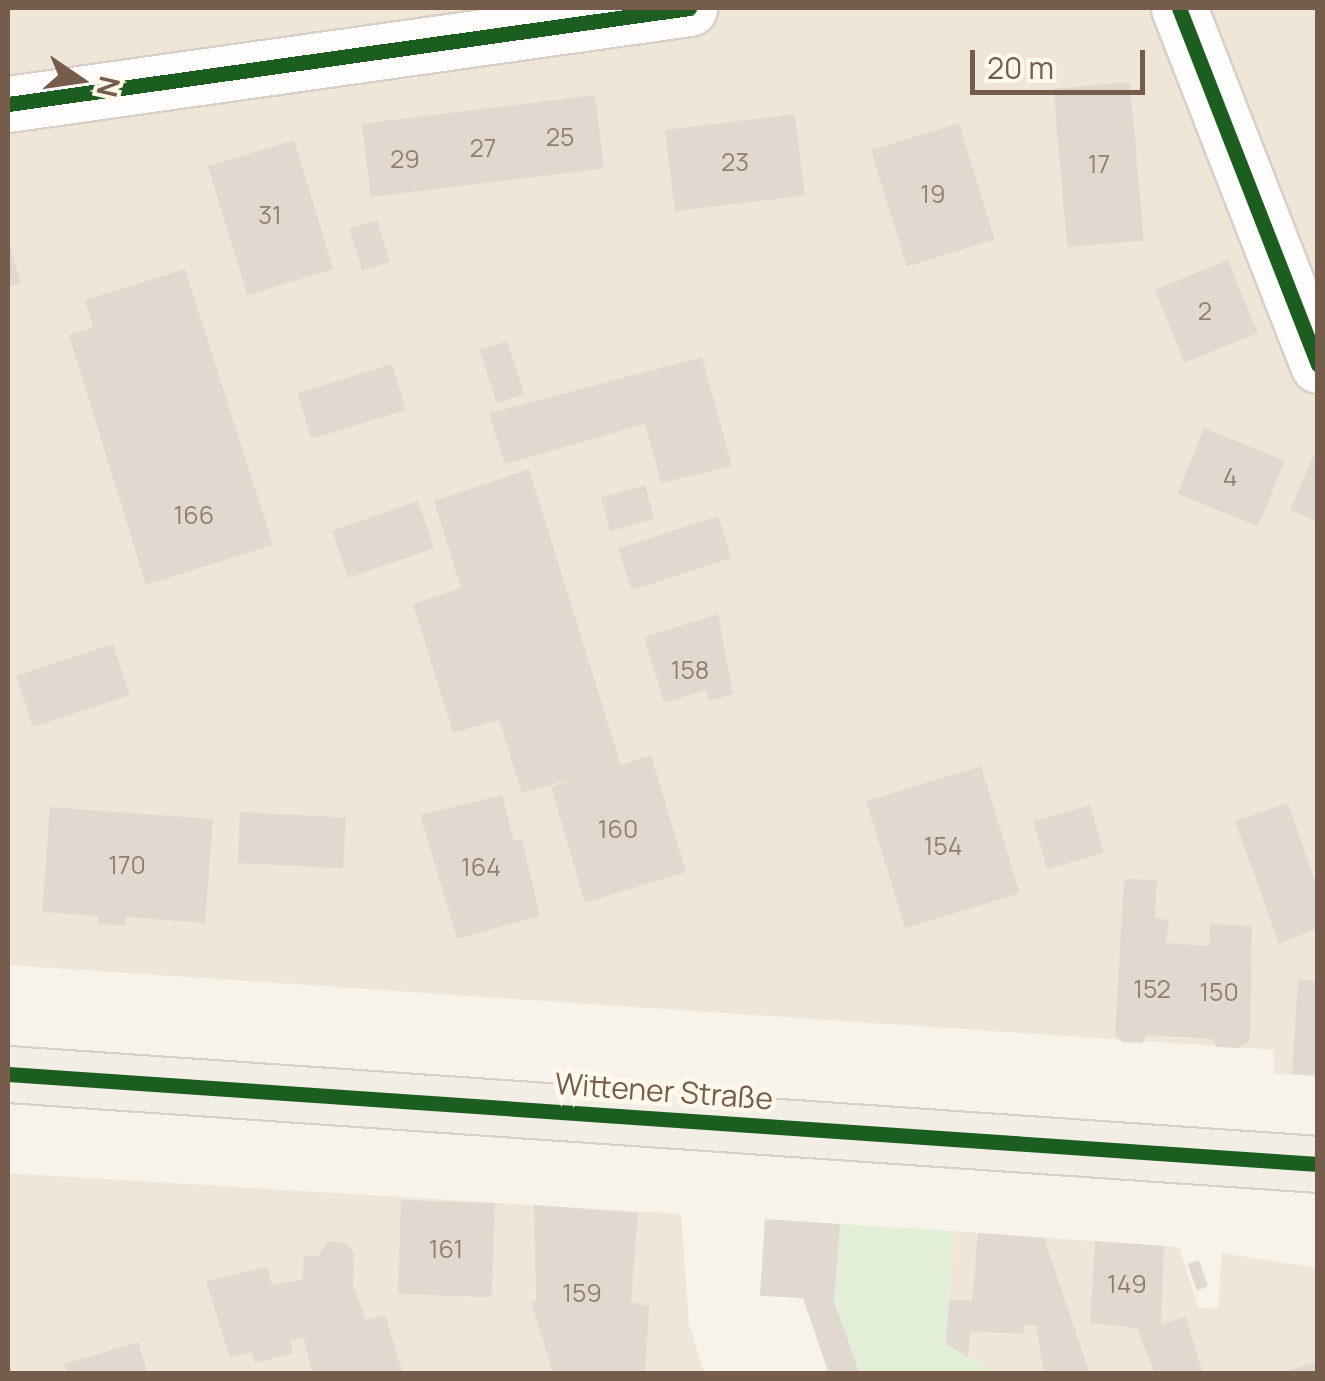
<!DOCTYPE html>
<meta charset="utf-8">
<style>
body{margin:0}
#map{position:relative;width:1325px;height:1381px;overflow:hidden;background:#f7f3eb;font-family:Manrope,sans-serif}
div>[style]{position:absolute}
.residential>*{inset:0;background:#f0e6d8}
.green>*{inset:0;background:#e2eed6}
.building>*{inset:0;background:#e1d9d0;transform-origin:0 0}
.roads{filter:drop-shadow(2px 0 #d6d0c9) drop-shadow(-2px 0 #d6d0c9) drop-shadow(0 2px #d6d0c9) drop-shadow(0 -2px #d6d0c9)}
.minor>*{height:55px;margin:-27.5px;padding:0 27.5px;transform-origin:27.5px;border-radius:27.5px;background:#fefdfc}
.primary>*{height:55px;margin:-27.5px;padding:0 27.5px;transform-origin:27.5px;border-radius:27.5px;background:#f2eee6}
.cycleway>*{height:15px;margin:-7.5px;padding:0 7.5px;transform-origin:7.5px;border-radius:7.5px;background:#1b5e20}
span{translate:-50% -50%;white-space:nowrap;text-align:center;line-height:1.15;-webkit-text-stroke:9px #fff9ec;paint-order:stroke}
.number-label{font-size:25px;color:#927e6f}
.number-label span{-webkit-text-stroke-width:0}
.street-label{font-size:30px;color:#755c4b}
.frame{position:absolute;inset:0;border:10px solid #755c4b;pointer-events:none}
.north{position:absolute;left:30px;top:30px;width:100px;height:100px;-webkit-text-stroke:8px #fff9ec;paint-order:stroke;rotate:103deg;font-size:28px;font-weight:700;line-height:40px;text-align:center;color:#755c4b}
.north::after{content:'';display:block;margin:auto;width:35px;height:45px;background:#755c4b;clip-path:polygon(50% 0,100% 100%,50% 72%,0 100%)}
.scale{position:absolute;left:970px;top:50px;width:175px;height:45px;box-sizing:border-box;border:5px solid #755c4b;border-top:0;padding-left:12px;font-size:30px;line-height:35px;white-space:nowrap;color:#755c4b;-webkit-text-stroke:8px #fff9ec;paint-order:stroke}
</style>
<div id="map">
<div class="residential">
<i style="clip-path:polygon(8px 8px,1317px 8px,1317px 1076px,1274px 1074px,1274px 1050px,8px 965px)"></i>
<i style="clip-path:polygon(8px 1173px,681px 1214px,689px 1324px,704px 1373px,8px 1373px)"></i>
<i style="clip-path:polygon(954px 1231px,1179px 1247px,1199px 1308px,1218px 1309px,1222px 1253px,1317px 1268px,1317px 1373px,984px 1373px,983px 1365px,946px 1344px)"></i>
</div>
<div class="green">
<i style="clip-path:polygon(840px 1224px,954px 1231px,946px 1344px,983px 1365px,984px 1373px,860px 1373px,834px 1301px)"></i>
</div>
<div class="building">
<i style="left:1130px;top:82px;width:159px;height:77px;rotate:85deg"></i>
<i style="left:595px;top:95px;width:74px;height:235px;rotate:83deg"></i>
<i style="left:795px;top:114px;width:82px;height:131px;rotate:83deg"></i>
<i style="left:959px;top:123px;width:122px;height:92px;rotate:73deg"></i>
<i style="left:294px;top:140px;width:135px;height:90px;rotate:73deg"></i>
<i style="left:377px;top:220px;width:44px;height:29px;rotate:73deg"></i>
<i style="clip-path:polygon(8px 240px,21px 283px,8px 287px)"></i>
<i style="left:1228px;top:260px;width:79px;height:79px;rotate:68deg"></i>
<i style="clip-path:polygon(185px 269px,273px 545px,146px 585px,69px 335px,93px 327px,85px 300px)"></i>
<i style="left:507px;top:341px;width:56px;height:29px;rotate:72deg"></i>
<i style="clip-path:polygon(702px 357px,732px 466px,661px 483px,645px 424px,505px 464px,489px 413px)"></i>
<i style="left:392px;top:364px;width:48px;height:99px;rotate:73deg"></i>
<i style="left:1204px;top:428px;width:87px;height:71px;rotate:22deg"></i>
<i style="clip-path:polygon(1313px 456px,1318px 459px,1318px 522px,1290px 510px)"></i>
<i style="clip-path:polygon(529px 469px,621px 765px,651px 755px,686px 872px,585px 903px,551px 787px,582px 776px,522px 793px,499px 720px,453px 733px,413px 604px,461px 588px,434px 501px)"></i>
<i style="left:645px;top:485px;width:35px;height:46px;rotate:74deg"></i>
<i style="left:418px;top:501px;width:50px;height:91px;rotate:71deg"></i>
<i style="left:718px;top:516px;width:44px;height:105px;rotate:72deg"></i>
<i style="clip-path:polygon(718px 614px,733px 694px,709px 701px,706px 690px,664px 703px,644px 637px)"></i>
<i style="left:113px;top:644px;width:54px;height:102px;rotate:72deg"></i>
<i style="left:981px;top:766px;width:133px;height:120px;rotate:73deg"></i>
<i style="clip-path:polygon(502px 795px,514px 841px,522px 840px,540px 916px,457px 939px,420px 815px)"></i>
<i style="clip-path:polygon(1288px 803px,1318px 890px,1318px 928px,1279px 944px,1235px 821px)"></i>
<i style="left:1090px;top:805px;width:50px;height:59px;rotate:74deg"></i>
<i style="clip-path:polygon(50px 807px,213px 819px,205px 923px,126px 917px,125px 926px,98px 924px,99px 916px,42px 912px)"></i>
<i style="left:240px;top:812px;width:106px;height:51px;rotate:3deg"></i>
<i style="clip-path:polygon(1124px 879px,1157px 880px,1155px 918px,1169px 920px,1166px 943px,1209px 946px,1210px 924px,1252px 926px,1250px 1041px,1239px 1048px,1217px 1047px,1212px 1039px,1147px 1035px,1142px 1043px,1122px 1042px,1115px 1034px)"></i>
<i style="clip-path:polygon(1298px 979px,1318px 981px,1318px 1076px,1292px 1074px)"></i>
<i style="left:401px;top:1200px;width:94px;height:94px;rotate:2deg"></i>
<i style="clip-path:polygon(534px 1205px,638px 1213px,631px 1302px,649px 1306px,645px 1374px,553px 1374px,531px 1301px,536px 1301px)"></i>
<i style="clip-path:polygon(765px 1219px,840px 1224px,834px 1301px,860px 1374px,829px 1374px,803px 1298px,760px 1296px)"></i>
<i style="clip-path:polygon(978px 1233px,1044px 1238px,1090px 1374px,1044px 1374px,1036px 1325px,1025px 1325px,1024px 1334px,970px 1331px,968px 1357px,946px 1344px,949px 1299px,972px 1301px)"></i>
<i style="clip-path:polygon(327px 1241px,346px 1243px,354px 1253px,353px 1285px,366px 1320px,385px 1315px,403px 1374px,313px 1374px,303px 1337px,290px 1341px,293px 1353px,255px 1363px,252px 1352px,230px 1358px,206px 1281px,267px 1267px,272px 1284px,302px 1280px,304px 1255px,318px 1257px)"></i>
<i style="clip-path:polygon(1095px 1241px,1164px 1246px,1161px 1324px,1186px 1317px,1203px 1374px,1155px 1374px,1137px 1328px,1090px 1323px)"></i>
<i style="left:1199px;top:1260px;width:28px;height:12px;rotate:71deg"></i>
<i style="clip-path:polygon(138px 1342px,148px 1374px,67px 1374px,64px 1364px)"></i>
<i style="clip-path:polygon(1318px 1361px,1318px 1374px,1282px 1374px,1282px 1373px)"></i>
</div>
<div class="roads">
<div class="minor">
<i style="left:1179px;top:8px;width:383px;rotate:68.7deg"></i>
<i style="left:8px;top:104px;width:688px;rotate:-8.02deg"></i>
</div>
<div class="primary">
<i style="left:8px;top:1074px;width:1313px;rotate:3.93deg"></i>
</div>
</div>
<div class="cycleway">
<i style="left:1179px;top:8px;width:383px;rotate:68.7deg"></i>
<i style="left:8px;top:104px;width:688px;rotate:-8.02deg"></i>
<i style="left:8px;top:1074px;width:1313px;rotate:3.93deg"></i>
</div>
<div class="number-label">
<span style="left:560px;top:137px">25</span>
<span style="left:483px;top:148px">27</span>
<span style="left:405px;top:159px">29</span>
<span style="left:735px;top:162px">23</span>
<span style="left:1099px;top:164px">17</span>
<span style="left:933px;top:194px">19</span>
<span style="left:270px;top:215px">31</span>
<span style="left:1205px;top:311px">2</span>
<span style="left:1230px;top:477px">4</span>
<span style="left:194px;top:515px">166</span>
<span style="left:690px;top:670px">158</span>
<span style="left:618px;top:829px">160</span>
<span style="left:943px;top:846px">154</span>
<span style="left:127px;top:865px">170</span>
<span style="left:481px;top:867px">164</span>
<span style="left:1152px;top:989px">152</span>
<span style="left:1219px;top:992px">150</span>
<span style="left:446px;top:1249px">161</span>
<span style="left:1127px;top:1284px">149</span>
<span style="left:582px;top:1293px">159</span>
</div>
<div class="street-label">
<span style="left:664px;top:1091px;rotate:4deg">Wittener Straße</span>
</div>
<div class="frame"></div>
<div class="north">N</div>
<div class="scale">20 m</div>
</div>
